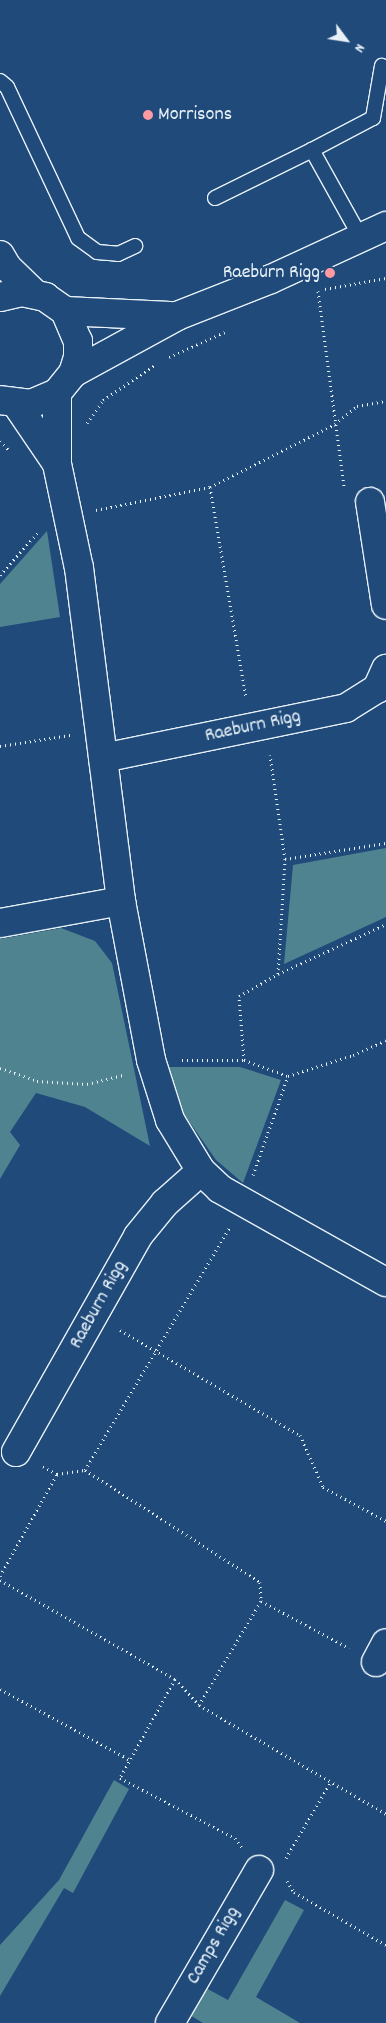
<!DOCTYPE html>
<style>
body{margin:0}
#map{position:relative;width:386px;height:2023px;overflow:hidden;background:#1f4a7a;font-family:Dekko,sans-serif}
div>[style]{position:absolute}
.green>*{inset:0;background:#4f8390}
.path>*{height:3px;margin-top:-1.5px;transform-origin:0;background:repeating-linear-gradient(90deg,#e8f1f8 0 1px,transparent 0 5px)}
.roads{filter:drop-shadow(1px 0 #e8f1f8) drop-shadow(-1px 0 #e8f1f8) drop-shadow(0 1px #e8f1f8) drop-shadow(0 -1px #e8f1f8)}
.service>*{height:14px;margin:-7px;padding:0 7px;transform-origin:7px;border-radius:7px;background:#1f4a7a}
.minor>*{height:28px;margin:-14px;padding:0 14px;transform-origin:14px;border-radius:14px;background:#1f4a7a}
.tertiary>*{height:28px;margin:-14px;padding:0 14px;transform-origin:14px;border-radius:14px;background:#1f4a7a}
.dots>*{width:14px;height:14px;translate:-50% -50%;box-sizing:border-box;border:2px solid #1f4a7a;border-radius:50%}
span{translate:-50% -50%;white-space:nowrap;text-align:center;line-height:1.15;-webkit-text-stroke:4.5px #1f4a7a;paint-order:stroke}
.poi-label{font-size:20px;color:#e8f1f8}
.left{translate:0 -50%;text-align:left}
.right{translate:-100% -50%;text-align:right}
.street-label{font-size:20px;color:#e8f1f8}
.north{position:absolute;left:321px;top:15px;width:50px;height:50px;-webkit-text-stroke:4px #1f4a7a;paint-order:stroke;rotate:121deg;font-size:14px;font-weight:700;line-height:20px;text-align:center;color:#e8f1f8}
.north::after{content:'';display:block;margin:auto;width:18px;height:22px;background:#e8f1f8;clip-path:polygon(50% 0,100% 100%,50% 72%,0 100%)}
</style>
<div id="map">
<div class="green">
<i style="clip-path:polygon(47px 531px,60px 617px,0 627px,0 584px)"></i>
<i style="clip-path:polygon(386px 848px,386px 917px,284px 964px,293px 865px)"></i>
<i style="clip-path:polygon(61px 928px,95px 941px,112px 963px,150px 1146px,85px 1107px,36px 1093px,10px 1132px,20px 1145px,0 1179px,0 939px)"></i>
<i style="clip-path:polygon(167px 1067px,240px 1067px,281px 1080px,243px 1183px,216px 1160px,184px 1114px)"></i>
<i style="clip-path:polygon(114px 1780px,129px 1789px,73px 1893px,64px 1888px,0 1996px,0 1945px,59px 1880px)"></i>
<i style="clip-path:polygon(285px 1900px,304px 1910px,256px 1997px,300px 2023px,203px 2023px,188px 2014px,204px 1987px,228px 2000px)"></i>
</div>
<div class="path">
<i style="left:325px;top:289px;width:62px;rotate:-10.2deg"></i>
<i style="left:318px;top:291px;width:197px;rotate:82.4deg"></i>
<i style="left:169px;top:357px;width:61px;rotate:-24.1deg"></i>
<i style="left:87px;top:423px;width:28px;rotate:-55deg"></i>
<i style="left:103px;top:400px;width:63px;rotate:-33.9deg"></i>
<i style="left:0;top:441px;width:13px;rotate:45deg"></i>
<i style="left:210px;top:487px;width:214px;rotate:80.3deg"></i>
<i style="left:96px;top:510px;width:116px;rotate:-11.4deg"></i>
<i style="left:210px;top:487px;width:140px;rotate:-26.7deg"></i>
<i style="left:335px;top:424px;width:28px;rotate:-39deg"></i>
<i style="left:357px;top:406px;width:29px;rotate:-10deg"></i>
<i style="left:0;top:575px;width:59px;rotate:-48.4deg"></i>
<i style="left:0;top:746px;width:71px;rotate:-8.9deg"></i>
<i style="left:285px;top:859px;width:102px;rotate:-9deg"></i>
<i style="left:278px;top:974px;width:119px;rotate:-24.8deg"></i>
<i style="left:182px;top:1060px;width:62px"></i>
<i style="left:244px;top:1060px;width:47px;rotate:20deg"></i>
<i style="left:244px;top:1060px;width:64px;rotate:-94.5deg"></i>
<i style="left:239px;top:996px;width:45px;rotate:-29.4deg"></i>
<i style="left:278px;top:974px;width:115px;rotate:-86.5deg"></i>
<i style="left:285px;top:859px;width:105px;rotate:-98.2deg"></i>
<i style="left:0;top:1068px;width:39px;rotate:19deg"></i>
<i style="left:37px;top:1081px;width:50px;rotate:3.4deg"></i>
<i style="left:87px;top:1084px;width:38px;rotate:-14deg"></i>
<i style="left:253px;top:1175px;width:105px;rotate:-70.5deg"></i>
<i style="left:288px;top:1076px;width:68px;rotate:-17.9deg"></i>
<i style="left:353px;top:1055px;width:36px;rotate:-24deg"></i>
<i style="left:120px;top:1330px;width:208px;rotate:30.3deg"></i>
<i style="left:300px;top:1435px;width:57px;rotate:66.1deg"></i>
<i style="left:323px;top:1487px;width:72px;rotate:28.4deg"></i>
<i style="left:85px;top:1470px;width:282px;rotate:-59.2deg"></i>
<i style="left:57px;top:1474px;width:28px;rotate:-8deg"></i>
<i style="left:85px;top:1470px;width:208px;rotate:32.6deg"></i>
<i style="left:260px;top:1582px;width:19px;rotate:87deg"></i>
<i style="left:261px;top:1601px;width:100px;rotate:28.1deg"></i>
<i style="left:0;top:1576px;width:117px;rotate:-60.8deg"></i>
<i style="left:57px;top:1474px;width:17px;rotate:-152deg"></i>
<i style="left:0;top:1580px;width:201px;rotate:29.5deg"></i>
<i style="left:175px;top:1679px;width:35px;rotate:47deg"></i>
<i style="left:199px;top:1705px;width:216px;rotate:30.2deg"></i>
<i style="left:175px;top:1679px;width:113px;rotate:119.1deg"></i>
<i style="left:120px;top:1778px;width:130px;rotate:27.6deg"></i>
<i style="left:235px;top:1838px;width:12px;rotate:55deg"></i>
<i style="left:0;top:1689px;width:148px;rotate:28.6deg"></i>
<i style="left:199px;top:1705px;width:121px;rotate:-59.2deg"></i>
<i style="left:286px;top:1858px;width:87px;rotate:-59.6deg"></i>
<i style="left:287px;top:1881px;width:13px;rotate:58deg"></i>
<i style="left:294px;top:1892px;width:106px;rotate:29.9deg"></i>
</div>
<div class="roads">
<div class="service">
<i style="left:0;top:81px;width:9px;rotate:41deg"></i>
<i style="left:7px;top:87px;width:167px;rotate:64.8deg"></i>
<i style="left:78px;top:238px;width:24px;rotate:36deg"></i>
<i style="left:97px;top:252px;width:21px;rotate:5deg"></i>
<i style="left:118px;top:254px;width:19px;rotate:-25deg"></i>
<i style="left:215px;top:198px;width:108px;rotate:-26.3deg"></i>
<i style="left:361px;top:238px;width:101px;rotate:-119.1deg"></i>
<i style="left:312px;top:150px;width:69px;rotate:-27.7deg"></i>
<i style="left:373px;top:118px;width:53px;rotate:-80.2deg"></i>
</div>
<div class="minor">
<i style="left:57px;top:393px;width:71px;rotate:90deg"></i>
<i style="left:57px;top:464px;width:106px;rotate:78.1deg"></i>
<i style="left:79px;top:568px;width:336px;rotate:82.8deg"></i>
<i style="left:121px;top:901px;width:162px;rotate:79.3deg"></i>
<i style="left:151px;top:1060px;width:63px;rotate:72.4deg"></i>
<i style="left:170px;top:1120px;width:60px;rotate:58.7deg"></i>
<i style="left:201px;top:1171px;width:26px;rotate:43deg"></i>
<i style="left:220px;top:1189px;width:190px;rotate:29.3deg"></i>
<i style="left:17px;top:405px;width:68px;rotate:55.8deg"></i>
<i style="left:370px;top:502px;width:104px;rotate:81.2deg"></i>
<i style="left:103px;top:758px;width:248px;rotate:-11.6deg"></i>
<i style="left:346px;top:708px;width:36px;rotate:-32deg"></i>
<i style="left:377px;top:689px;width:22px;rotate:-66deg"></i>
<i style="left:0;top:923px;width:123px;rotate:-10.3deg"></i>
<i style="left:16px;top:1452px;width:248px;rotate:-60.5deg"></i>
<i style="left:138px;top:1236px;width:43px;rotate:-50.7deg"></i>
<i style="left:165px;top:1203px;width:48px;rotate:-41.6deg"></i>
<i style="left:376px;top:1662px;width:21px;rotate:-62deg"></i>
<i style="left:170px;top:2023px;width:177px;rotate:-59.8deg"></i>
</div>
<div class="tertiary">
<i style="left:0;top:255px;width:14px;rotate:60deg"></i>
<i style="left:7px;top:267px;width:37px;rotate:44deg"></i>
<i style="left:0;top:297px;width:23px;rotate:-13deg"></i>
<i style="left:22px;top:292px;width:24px;rotate:12deg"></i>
<i style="left:45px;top:297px;width:24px;rotate:35deg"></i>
<i style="left:65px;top:311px;width:33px;rotate:67deg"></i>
<i style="left:78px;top:341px;width:16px;rotate:90deg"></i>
<i style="left:78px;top:357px;width:17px;rotate:107deg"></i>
<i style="left:73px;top:373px;width:26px;rotate:129deg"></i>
<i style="left:57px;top:393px;width:28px;rotate:157deg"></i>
<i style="left:31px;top:404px;width:31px;rotate:-173deg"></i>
<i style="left:65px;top:311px;width:105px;rotate:2.7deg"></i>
<i style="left:73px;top:373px;width:119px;rotate:-28.7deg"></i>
<i style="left:177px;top:316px;width:101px;rotate:-21.5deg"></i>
<i style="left:271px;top:279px;width:127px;rotate:-24.7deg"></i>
</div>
</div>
<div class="dots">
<i style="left:148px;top:115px;background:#ff9aa2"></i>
<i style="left:330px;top:273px;background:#ff9aa2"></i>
</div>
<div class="poi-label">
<span class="left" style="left:158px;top:115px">Morrisons</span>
<span class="right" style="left:320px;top:273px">Raeburn Rigg</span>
</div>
<div class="street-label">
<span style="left:253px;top:727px;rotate:-12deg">Raeburn Rigg</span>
<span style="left:99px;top:1305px;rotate:-61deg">Raeburn Rigg</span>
<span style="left:214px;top:1946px;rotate:-60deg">Camps Rigg</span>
</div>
<div class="north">N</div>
</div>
